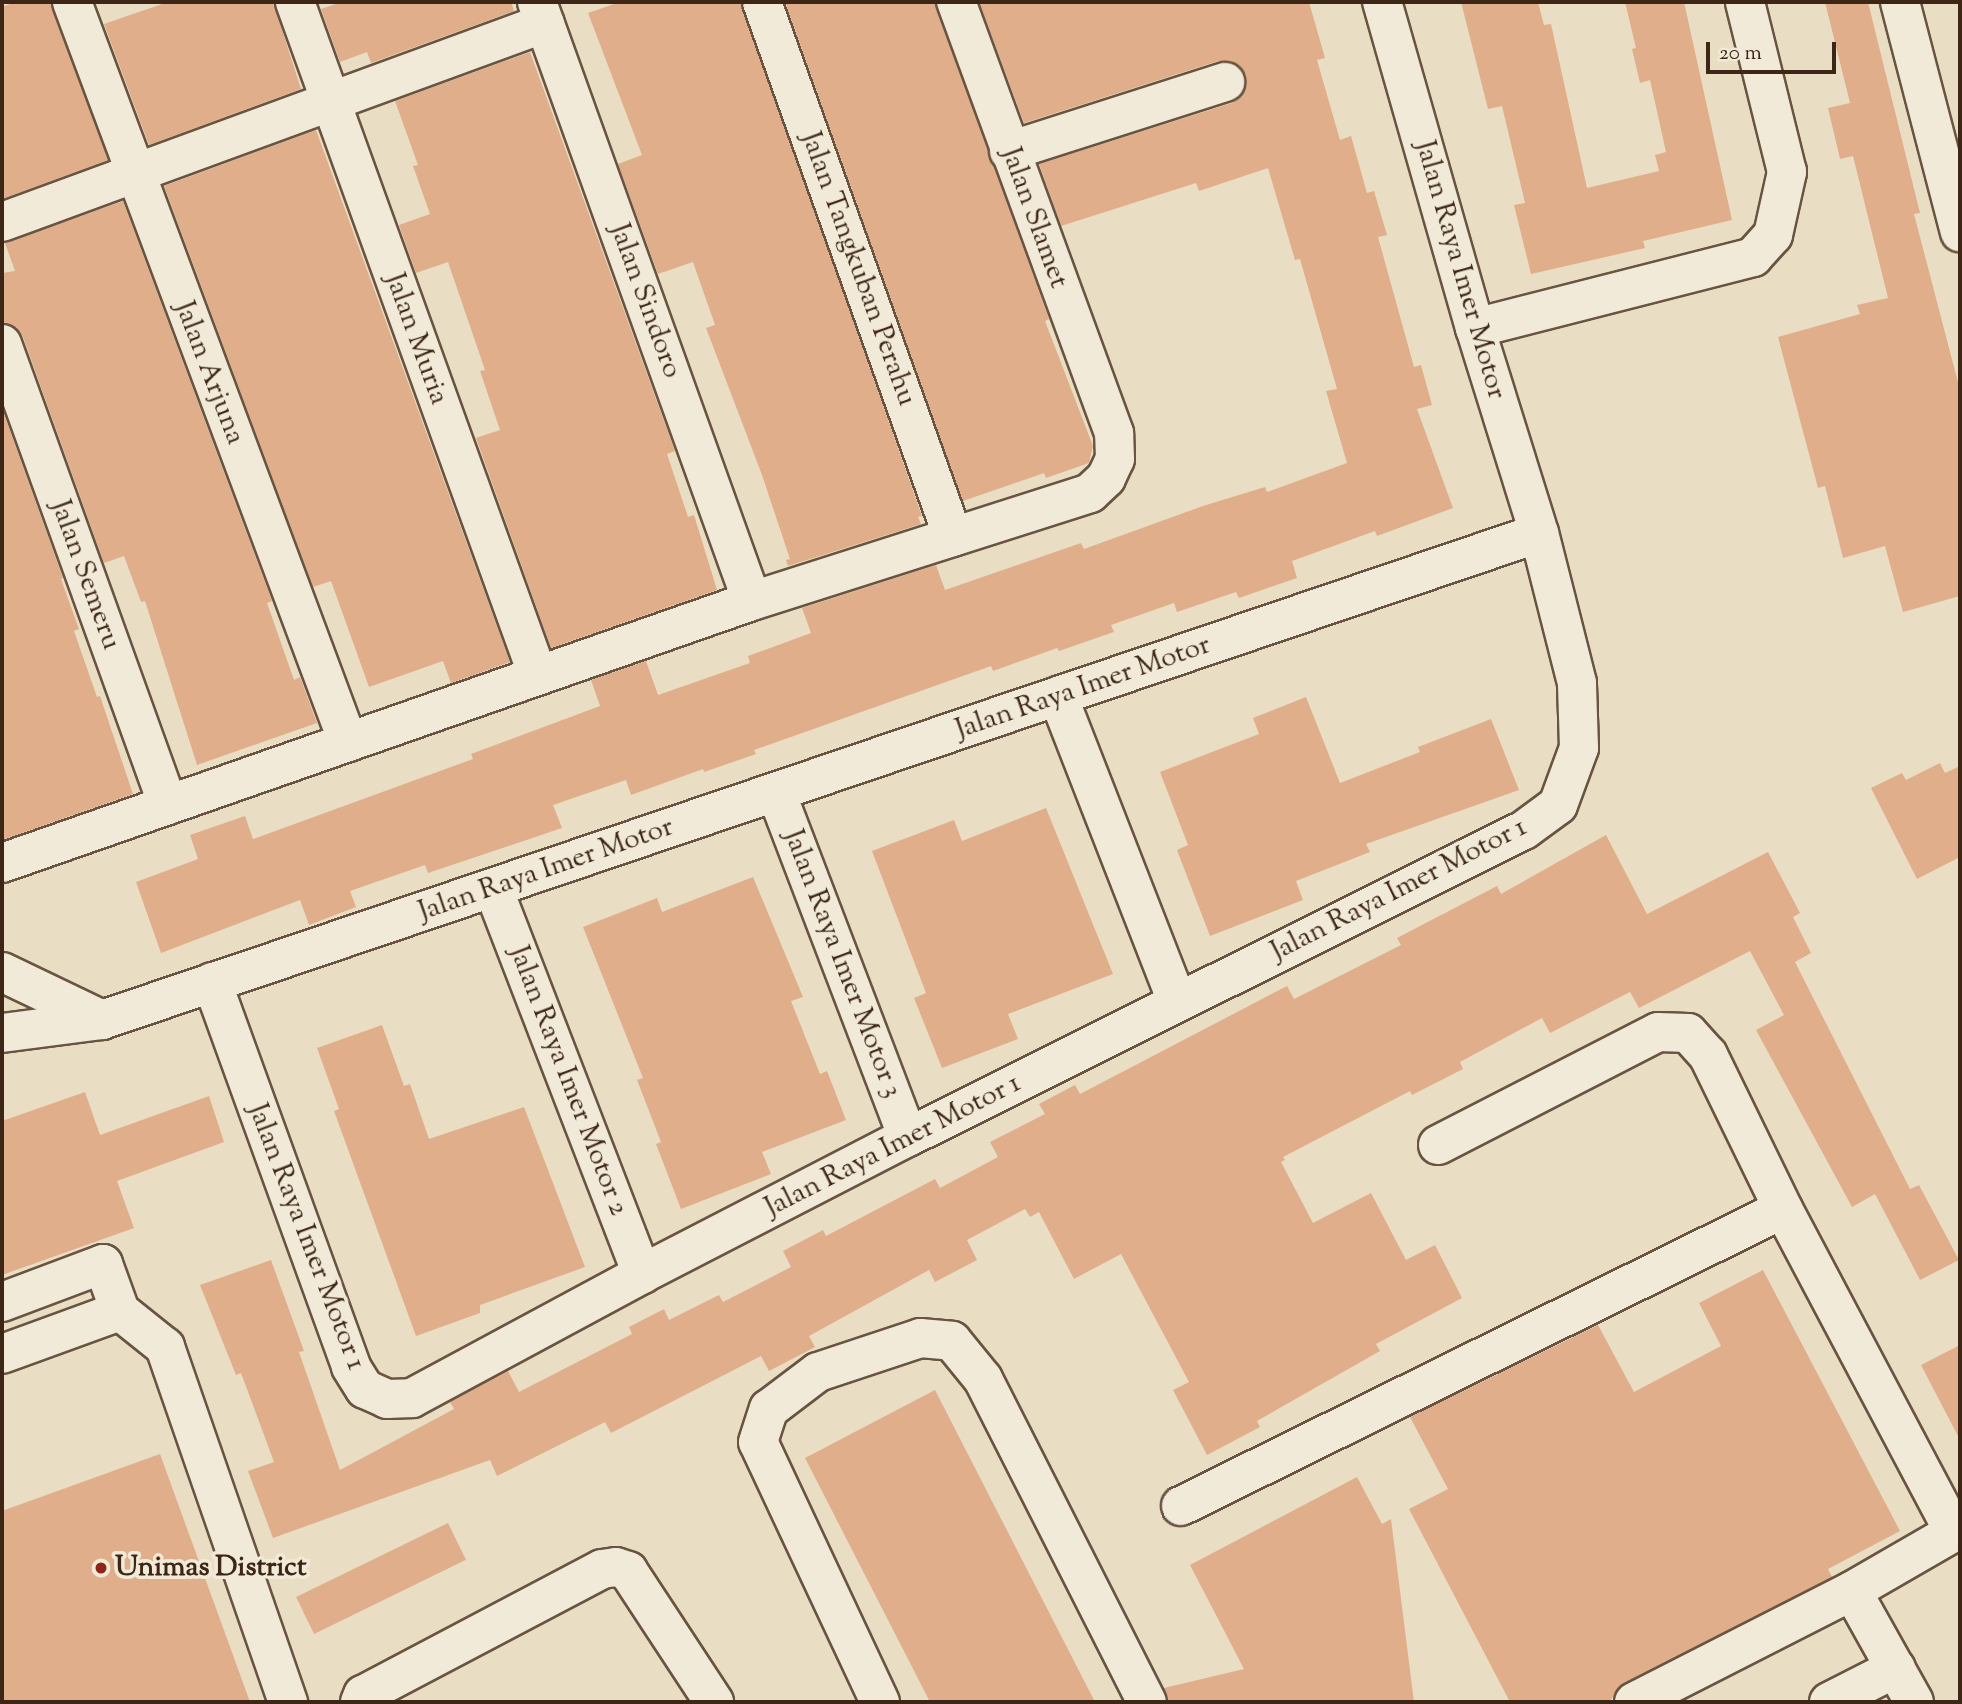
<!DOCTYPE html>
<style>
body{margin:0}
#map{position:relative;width:1962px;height:1704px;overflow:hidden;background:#e9dec3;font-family:"Sorts Mill Goudy",serif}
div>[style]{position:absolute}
.building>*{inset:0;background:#e0ae8b;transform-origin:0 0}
.roads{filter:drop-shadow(2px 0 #685441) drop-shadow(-2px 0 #685441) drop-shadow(0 2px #685441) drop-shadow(0 -2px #685441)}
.minor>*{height:38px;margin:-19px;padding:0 19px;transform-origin:19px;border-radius:19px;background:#f1ead8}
.dots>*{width:19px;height:19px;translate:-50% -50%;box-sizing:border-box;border:4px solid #f1ead8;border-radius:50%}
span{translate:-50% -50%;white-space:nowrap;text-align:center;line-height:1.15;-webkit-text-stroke:7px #f1ead8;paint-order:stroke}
.street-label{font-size:28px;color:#3d2616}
.poi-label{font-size:28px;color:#3d2616;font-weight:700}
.left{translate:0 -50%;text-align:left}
.frame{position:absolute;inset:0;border:4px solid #3d2616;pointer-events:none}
.scale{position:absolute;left:1706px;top:42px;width:130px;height:32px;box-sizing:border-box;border:4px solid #3d2616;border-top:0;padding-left:9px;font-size:21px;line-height:24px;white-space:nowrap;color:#3d2616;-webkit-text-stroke:5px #f1ead8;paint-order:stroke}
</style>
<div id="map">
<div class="building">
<i style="clip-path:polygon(15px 2px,51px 2px,108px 160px,2px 199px,2px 7px)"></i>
<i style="clip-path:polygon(168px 2px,273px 2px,301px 89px,149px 145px,104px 24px)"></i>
<i style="clip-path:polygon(342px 2px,511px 2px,514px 11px,371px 63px,367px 52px,340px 62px,321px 9px)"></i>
<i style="clip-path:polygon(620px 2px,741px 2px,922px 516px,918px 517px,921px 524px,788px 566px,786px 560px,790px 559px,762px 475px,706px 328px,715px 325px,693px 262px,658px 274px,618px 164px,642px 155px,588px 13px)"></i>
<i style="clip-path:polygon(785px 2px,935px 2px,1049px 319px,1045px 321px,1093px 446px,1089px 463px,1046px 478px,1044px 473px,963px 501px)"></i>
<i style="clip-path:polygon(979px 2px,1309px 2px,1325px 58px,1317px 60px,1340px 140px,1351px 136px,1367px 193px,1374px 191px,1387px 235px,1378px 237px,1414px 367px,1421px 365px,1432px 405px,1417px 409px,1453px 508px,1377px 536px,1375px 531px,1292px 561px,1297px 578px,1239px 598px,1236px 592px,1177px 612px,1174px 603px,1111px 625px,1114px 632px,1059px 651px,1057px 648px,993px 671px,991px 666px,754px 750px,756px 754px,704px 772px,703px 769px,631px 795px,626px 780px,553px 805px,562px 828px,428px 873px,425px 865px,350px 891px,356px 907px,309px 925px,300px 900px,161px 953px,136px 882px,198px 859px,190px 835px,245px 816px,253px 839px,473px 759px,471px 754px,600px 706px,591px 680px,646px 661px,658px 695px,750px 663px,748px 656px,811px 633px,802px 608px,936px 565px,945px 590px,1081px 543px,1084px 549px,1203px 506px,1265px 487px,1267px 492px,1347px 463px,1326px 391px,1337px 389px,1300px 259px,1295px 260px,1268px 168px,1199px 191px,1196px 183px,1061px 226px,1039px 164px,1232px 103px,1242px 96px,1246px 86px,1246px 76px,1240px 66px,1230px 61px,1218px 61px,1024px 123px)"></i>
<i style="clip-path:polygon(1461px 2px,1538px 2px,1544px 25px,1551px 24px,1587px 188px,1659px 171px,1655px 155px,1666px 152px,1650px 80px,1640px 83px,1632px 49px,1636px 48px,1625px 2px,1684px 2px,1732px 220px,1643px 241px,1645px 248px,1531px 274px,1514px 205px,1525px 203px,1502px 106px,1488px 109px)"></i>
<i style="clip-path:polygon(1825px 2px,1868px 2px,1920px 213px,1914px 214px,1960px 390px,1960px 596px,1903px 612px,1885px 546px,1843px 558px,1825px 486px,1818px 488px,1778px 337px,1860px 314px,1857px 305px,1888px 298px,1853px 156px,1840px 159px,1828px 108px,1850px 103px)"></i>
<i style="clip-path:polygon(530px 52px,675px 451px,667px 454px,688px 517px,694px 515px,717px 590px,551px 648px,476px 438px,500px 430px,480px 371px,485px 370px,448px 262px,416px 273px,399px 225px,430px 214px,413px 166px,418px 165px,395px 101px)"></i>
<i style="clip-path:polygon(316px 130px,510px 662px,451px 683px,443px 661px,369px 687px,331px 581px,313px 587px,164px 186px)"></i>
<i style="clip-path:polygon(123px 201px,272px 601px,267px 603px,294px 680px,300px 677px,317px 723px,197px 765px,145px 601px,141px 602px,124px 556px,104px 563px,23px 337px,16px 327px,2px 323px,2px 273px,15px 271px,5px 243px)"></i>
<i style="clip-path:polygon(2px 408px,63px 578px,61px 579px,79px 629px,74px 631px,97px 697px,100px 696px,133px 794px,2px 840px)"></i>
<i style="clip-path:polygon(1306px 697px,1340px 783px,1420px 752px,1418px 747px,1491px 719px,1519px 790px,1366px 844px,1370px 852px,1296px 881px,1303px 900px,1210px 936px,1177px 850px,1188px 845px,1160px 772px,1259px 734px,1253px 718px)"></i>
<i style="clip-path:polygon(1940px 763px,1945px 773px,1960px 766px,1960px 857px,1917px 879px,1871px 788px,1902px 773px,1906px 780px)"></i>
<i style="clip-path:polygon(1046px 808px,1113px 974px,1008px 1014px,1018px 1039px,942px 1068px,914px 998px,926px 993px,872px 851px,954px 820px,962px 841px)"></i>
<i style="clip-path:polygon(1606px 835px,1647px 914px,1768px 852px,1800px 913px,1793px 917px,1811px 953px,1795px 962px,1910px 1189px,1919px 1185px,1959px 1260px,1920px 1280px,1875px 1194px,1852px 1207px,1756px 1030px,1784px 1015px,1750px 951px,1639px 1008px,1630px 992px,1550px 1033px,1542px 1018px,1460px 1062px,1463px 1069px,1412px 1095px,1410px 1091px,1283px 1157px,1285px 1160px,1281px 1162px,1313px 1223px,1371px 1193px,1406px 1260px,1435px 1245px,1462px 1298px,1376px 1344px,1380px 1351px,1257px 1421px,1260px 1427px,1207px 1455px,1173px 1390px,1189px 1382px,1121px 1254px,1074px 1279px,1039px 1212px,1030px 1217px,1025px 1209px,967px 1240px,977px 1260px,935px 1282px,929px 1270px,809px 1336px,815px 1347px,769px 1371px,761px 1356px,611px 1433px,605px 1422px,497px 1476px,490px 1460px,273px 1538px,248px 1471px,274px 1462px,241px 1373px,236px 1375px,200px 1285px,271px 1260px,304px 1351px,299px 1352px,340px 1470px,454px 1409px,450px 1402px,508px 1371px,519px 1392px,632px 1334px,629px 1327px,664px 1309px,669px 1320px,719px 1295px,723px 1302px,791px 1267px,783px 1251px,823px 1230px,826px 1236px,935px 1179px,940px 1188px,998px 1157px,990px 1142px,1045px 1114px,1039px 1104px,1075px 1085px,1080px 1094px,1287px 986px,1294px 999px,1401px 945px,1397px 938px,1497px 886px,1501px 894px)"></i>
<i style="clip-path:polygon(753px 877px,803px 997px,791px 1001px,820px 1074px,827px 1071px,846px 1120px,762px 1152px,771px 1174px,681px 1209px,656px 1144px,661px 1142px,637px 1080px,643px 1078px,583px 927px,657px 898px,662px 912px)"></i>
<i style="clip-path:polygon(382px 1025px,404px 1086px,410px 1084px,429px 1139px,524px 1107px,585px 1267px,480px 1305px,480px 1313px,416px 1336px,334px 1111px,339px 1109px,317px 1048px)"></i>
<i style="clip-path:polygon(85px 1092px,100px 1135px,209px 1096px,224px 1142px,117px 1181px,134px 1228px,2px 1275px,2px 1121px)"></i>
<i style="clip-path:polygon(1763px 1270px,1900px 1531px,1828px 1569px,1832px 1577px,1624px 1683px,1609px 1702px,1510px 1702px,1409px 1509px,1448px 1489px,1410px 1417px,1598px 1325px,1634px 1392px,1721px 1346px,1699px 1303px)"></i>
<i style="clip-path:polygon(1960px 1345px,1960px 1440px,1921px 1365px)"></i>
<i style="clip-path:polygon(935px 1390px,1095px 1702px,930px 1702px,805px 1458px)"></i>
<i style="clip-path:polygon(160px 1454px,250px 1702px,2px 1702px,2px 1511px)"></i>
<i style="clip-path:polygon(1357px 1477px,1382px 1524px,1391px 1519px,1414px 1702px,1169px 1702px,1164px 1688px,1244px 1669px,1190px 1565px)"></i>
<i style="left:448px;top:1523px;width:41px;height:169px;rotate:64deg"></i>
</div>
<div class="roads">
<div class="minor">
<i style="left:72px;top:2px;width:790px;rotate:69.55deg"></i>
<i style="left:295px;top:2px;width:716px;rotate:70.17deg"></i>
<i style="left:537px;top:2px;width:636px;rotate:70.26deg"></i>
<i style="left:762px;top:2px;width:568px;rotate:70.35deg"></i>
<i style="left:1900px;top:2px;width:238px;rotate:75.4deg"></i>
<i style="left:1009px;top:151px;width:227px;rotate:-17.7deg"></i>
<i style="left:2px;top:222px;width:578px;rotate:-20.13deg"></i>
<i style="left:1475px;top:328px;width:287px;rotate:-14.3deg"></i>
<i style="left:1753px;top:257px;width:30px;rotate:-48deg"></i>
<i style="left:1773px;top:235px;width:65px;rotate:-77.5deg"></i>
<i style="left:1787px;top:172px;width:175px;rotate:-103.9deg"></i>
<i style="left:2px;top:344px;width:490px;rotate:70.2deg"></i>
<i style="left:1058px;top:696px;width:327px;rotate:68.7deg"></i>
<i style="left:776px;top:792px;width:369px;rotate:69.1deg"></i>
<i style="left:2px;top:863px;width:794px;rotate:-19.26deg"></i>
<i style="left:752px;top:601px;width:355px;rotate:-17.7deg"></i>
<i style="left:1090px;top:493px;width:22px;rotate:-43deg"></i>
<i style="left:1106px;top:478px;width:21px;rotate:-65deg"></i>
<i style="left:1115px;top:459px;width:26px;rotate:-92deg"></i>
<i style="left:1114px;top:433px;width:459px;rotate:-110.1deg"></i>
<i style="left:493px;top:888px;width:414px;rotate:68.9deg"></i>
<i style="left:2px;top:972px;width:111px;rotate:25.6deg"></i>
<i style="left:212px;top:982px;width:409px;rotate:70.1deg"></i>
<i style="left:351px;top:1367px;width:26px;rotate:58deg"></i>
<i style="left:365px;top:1389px;width:24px;rotate:24deg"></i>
<i style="left:387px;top:1399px;width:25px;rotate:-2deg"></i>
<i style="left:412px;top:1398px;width:261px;rotate:-28.3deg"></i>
<i style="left:642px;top:1274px;width:299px;rotate:-27.3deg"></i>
<i style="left:908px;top:1137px;width:688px;rotate:-26.49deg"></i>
<i style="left:1524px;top:830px;width:42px;rotate:-36.3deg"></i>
<i style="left:1558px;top:805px;width:61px;rotate:-69.8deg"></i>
<i style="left:1579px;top:748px;width:65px;rotate:-91.8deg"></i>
<i style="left:1577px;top:683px;width:155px;rotate:-104.2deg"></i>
<i style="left:1539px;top:533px;width:215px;rotate:-107.3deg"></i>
<i style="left:1475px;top:328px;width:339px;rotate:-105.9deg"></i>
<i style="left:2px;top:1033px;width:101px;rotate:-7.4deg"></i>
<i style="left:102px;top:1020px;width:1517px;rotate:-18.72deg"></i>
<i style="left:1438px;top:1145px;width:247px;rotate:-27.2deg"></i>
<i style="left:1658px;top:1032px;width:30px;rotate:2deg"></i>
<i style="left:1688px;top:1033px;width:30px;rotate:48deg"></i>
<i style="left:1708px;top:1055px;width:171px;rotate:64deg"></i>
<i style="left:1783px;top:1209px;width:365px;rotate:62.1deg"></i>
<i style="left:1954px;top:1532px;width:118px;rotate:150deg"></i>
<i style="left:1852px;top:1591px;width:127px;rotate:60.8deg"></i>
<i style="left:2px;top:1302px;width:108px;rotate:-20.6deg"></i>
<i style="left:103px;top:1264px;width:50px;rotate:70.1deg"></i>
<i style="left:2px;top:1354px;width:126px;rotate:-20deg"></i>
<i style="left:120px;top:1311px;width:58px;rotate:38.7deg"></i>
<i style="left:165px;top:1347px;width:376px;rotate:70.9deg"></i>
<i style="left:1181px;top:1506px;width:671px;rotate:-26.26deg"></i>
<i style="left:360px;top:1702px;width:8px;rotate:-67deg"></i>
<i style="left:363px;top:1695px;width:270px;rotate:-27.8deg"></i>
<i style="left:602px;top:1569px;width:14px;rotate:-8deg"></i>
<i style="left:616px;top:1567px;width:13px;rotate:18deg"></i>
<i style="left:628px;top:1571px;width:157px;rotate:56.7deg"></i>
<i style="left:880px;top:1702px;width:287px;rotate:-115.1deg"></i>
<i style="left:758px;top:1442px;width:35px;rotate:-72deg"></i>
<i style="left:769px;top:1409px;width:61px;rotate:-37.1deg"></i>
<i style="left:818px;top:1372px;width:108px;rotate:-18.4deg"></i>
<i style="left:920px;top:1338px;width:32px;rotate:5deg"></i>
<i style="left:952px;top:1341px;width:49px;rotate:50.8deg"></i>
<i style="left:983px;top:1379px;width:362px;rotate:63.1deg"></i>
<i style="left:1634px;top:1702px;width:245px;rotate:-27deg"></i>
<i style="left:1829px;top:1702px;width:75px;rotate:-26.9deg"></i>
</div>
</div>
<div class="dots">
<i style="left:101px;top:1568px;background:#8f2418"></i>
</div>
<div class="street-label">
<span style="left:1034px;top:218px;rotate:70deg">Jalan Slamet</span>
<span style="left:858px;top:269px;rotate:70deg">Jalan Tangkuban Perahu</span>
<span style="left:1460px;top:270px;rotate:74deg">Jalan Raya Imer Motor</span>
<span style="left:645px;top:301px;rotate:70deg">Jalan Sindoro</span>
<span style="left:416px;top:339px;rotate:70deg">Jalan Muria</span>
<span style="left:209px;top:373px;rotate:69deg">Jalan Arjuna</span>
<span style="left:85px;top:575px;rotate:70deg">Jalan Semeru</span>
<span style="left:1083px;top:688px;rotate:-19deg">Jalan Raya Imer Motor</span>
<span style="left:546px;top:870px;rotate:-19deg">Jalan Raya Imer Motor</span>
<span style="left:1399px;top:890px;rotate:-27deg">Jalan Raya Imer Motor 1</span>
<span style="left:842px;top:964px;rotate:69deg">Jalan Raya Imer Motor 3</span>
<span style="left:568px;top:1081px;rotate:69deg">Jalan Raya Imer Motor 2</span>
<span style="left:893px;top:1146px;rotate:-27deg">Jalan Raya Imer Motor 1</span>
<span style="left:306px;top:1237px;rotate:69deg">Jalan Raya Imer Motor 1</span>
</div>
<div class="poi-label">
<span class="left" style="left:115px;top:1568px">Unimas District</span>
</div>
<div class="frame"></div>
<div class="scale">20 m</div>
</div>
